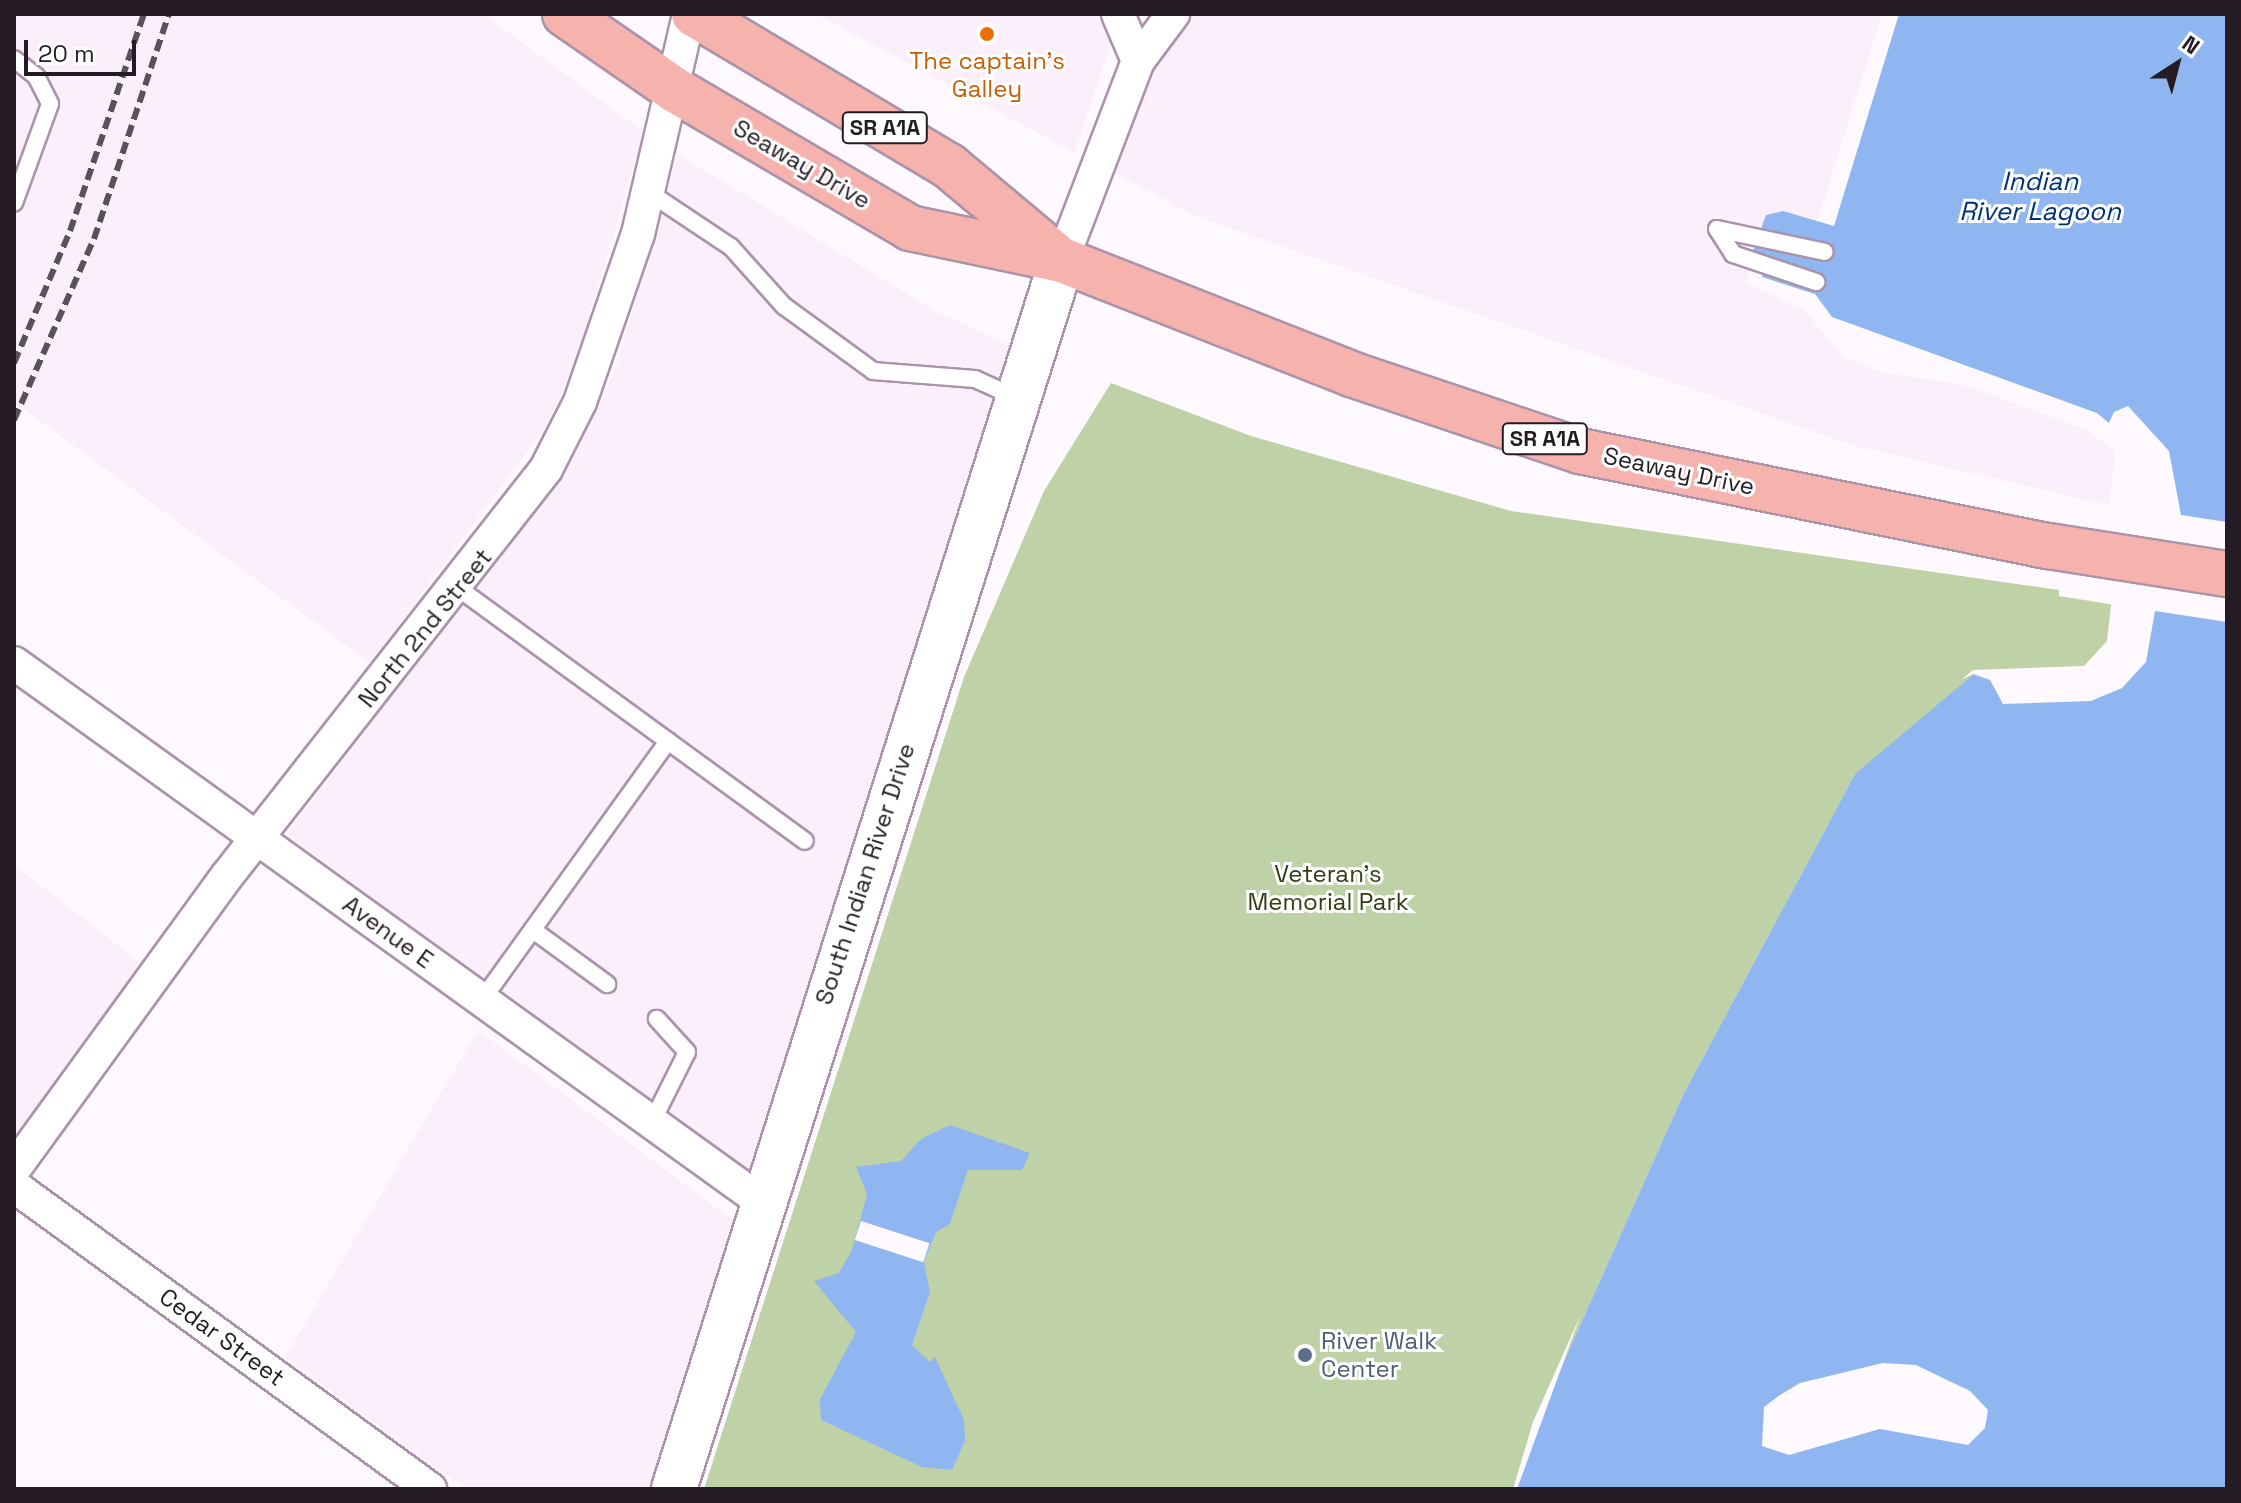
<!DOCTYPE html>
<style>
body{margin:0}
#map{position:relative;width:2241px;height:1503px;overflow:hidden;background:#fef9fe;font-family:"Space Grotesk",sans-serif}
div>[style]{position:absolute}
.built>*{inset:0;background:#fceffc}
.green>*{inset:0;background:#bfd1a6}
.water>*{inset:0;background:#8fb6f1}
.pier>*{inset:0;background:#fef9fe;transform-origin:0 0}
.roads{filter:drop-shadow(2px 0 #ab93ac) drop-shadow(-2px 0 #ab93ac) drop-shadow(0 2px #ab93ac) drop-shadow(0 -2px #ab93ac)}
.lane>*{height:16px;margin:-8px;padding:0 8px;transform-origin:8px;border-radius:8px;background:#fff}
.street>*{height:32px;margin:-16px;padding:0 16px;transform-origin:16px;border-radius:16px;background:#fff}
.secondary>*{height:44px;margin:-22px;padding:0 22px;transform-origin:22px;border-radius:22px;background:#fff}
.primary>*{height:44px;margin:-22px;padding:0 22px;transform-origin:22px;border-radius:22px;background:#f6b2ad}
.rail>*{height:6px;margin-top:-3px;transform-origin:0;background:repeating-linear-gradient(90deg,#5a525a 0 12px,transparent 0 18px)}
.dots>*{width:22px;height:22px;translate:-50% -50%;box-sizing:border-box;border:4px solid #fff;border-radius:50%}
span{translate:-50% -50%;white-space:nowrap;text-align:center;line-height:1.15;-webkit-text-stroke:6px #fff;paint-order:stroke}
.shield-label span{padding:2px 6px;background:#fff;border:2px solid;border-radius:6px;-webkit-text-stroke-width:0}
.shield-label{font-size:22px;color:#241b24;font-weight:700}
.food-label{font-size:24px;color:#c56008}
.street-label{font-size:24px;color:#241b24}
.park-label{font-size:24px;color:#2f3f0e}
.service-label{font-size:24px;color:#4e5e75}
.left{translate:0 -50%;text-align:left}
.water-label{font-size:26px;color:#003274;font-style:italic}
.frame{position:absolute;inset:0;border:16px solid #241b24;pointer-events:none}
.north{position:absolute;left:2137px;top:24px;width:80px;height:80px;-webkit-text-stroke:6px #fff;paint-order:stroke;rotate:36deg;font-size:22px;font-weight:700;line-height:32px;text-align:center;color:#241b24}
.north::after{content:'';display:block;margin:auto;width:28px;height:36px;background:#241b24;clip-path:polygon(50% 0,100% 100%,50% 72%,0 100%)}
.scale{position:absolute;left:24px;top:40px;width:112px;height:36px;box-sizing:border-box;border:4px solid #241b24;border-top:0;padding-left:10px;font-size:24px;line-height:28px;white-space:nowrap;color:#241b24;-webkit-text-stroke:6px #fff;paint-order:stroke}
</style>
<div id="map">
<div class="built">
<i style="clip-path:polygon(14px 14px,483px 14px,644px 132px,576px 361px,545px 428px,370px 663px,14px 402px)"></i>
<i style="clip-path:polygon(816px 14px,1120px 14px,1075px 153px)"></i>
<i style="clip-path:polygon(1165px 14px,1882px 14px,1817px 222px,1783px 211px,1766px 215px,1746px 283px,1804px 310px,1843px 356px,1881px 372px,1965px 385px,2087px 430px,2115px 452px,2109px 505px,1855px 446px,1201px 218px,1111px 172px)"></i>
<i style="clip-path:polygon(678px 154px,935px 311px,1014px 347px,748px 1177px,287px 834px,579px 448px,615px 370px)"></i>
<i style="clip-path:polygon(14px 865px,142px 964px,14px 1137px)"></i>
<i style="clip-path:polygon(478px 1030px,734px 1221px,654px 1489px,466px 1489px,285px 1357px)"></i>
</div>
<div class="green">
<i style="clip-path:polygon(1111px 383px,1251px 436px,1511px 511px,2059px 590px,2059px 596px,2115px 605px,2111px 643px,2086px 670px,1855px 774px,1683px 1095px,1536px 1424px,1517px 1489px,704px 1489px,964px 677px,1044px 491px)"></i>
</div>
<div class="water">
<i style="clip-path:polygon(1899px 14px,2227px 14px,2227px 1489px,1517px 1489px,1536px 1424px,1683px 1095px,1855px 774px,1974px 674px,2086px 670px,2111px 643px,2133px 443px,2097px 413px,1832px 317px,1815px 294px,1762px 277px,1764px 268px,1748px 264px,1766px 215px,1783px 211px,1834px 226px)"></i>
<i style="clip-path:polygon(950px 1125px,1030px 1153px,1022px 1170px,968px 1170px,950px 1224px,936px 1232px,924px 1262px,930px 1292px,912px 1345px,930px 1362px,935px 1357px,964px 1420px,965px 1441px,952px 1470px,922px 1467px,821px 1420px,820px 1399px,856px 1332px,814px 1281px,839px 1273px,852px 1250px,867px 1194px,856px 1167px,901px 1161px,921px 1139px)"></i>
</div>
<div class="pier">
<i style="clip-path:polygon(2128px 406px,2169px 451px,2181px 515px,2227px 522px,2227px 622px,2155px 611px,2146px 662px,2122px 688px,2091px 701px,2003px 704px,1990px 680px,1973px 674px,1961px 680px,1973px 670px,2084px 666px,2107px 641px,2129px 445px,2107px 427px,2114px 412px)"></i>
<i style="left:861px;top:1221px;width:72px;height:20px;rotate:18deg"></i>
<i style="clip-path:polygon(1581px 1314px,1517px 1489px,1513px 1489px,1533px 1422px)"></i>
<i style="clip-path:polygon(1883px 1363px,1916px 1365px,1970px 1391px,1988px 1410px,1985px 1428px,1968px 1445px,1880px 1429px,1789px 1455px,1762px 1446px,1764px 1407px,1780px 1395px,1800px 1383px)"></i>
</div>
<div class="roads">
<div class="lane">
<i style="left:14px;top:59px;width:28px;rotate:38deg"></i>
<i style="left:36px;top:76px;width:31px;rotate:63deg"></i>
<i style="left:50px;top:104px;width:105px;rotate:110deg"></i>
<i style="left:650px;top:193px;width:97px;rotate:33.7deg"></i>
<i style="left:731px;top:247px;width:79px;rotate:48.1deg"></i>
<i style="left:784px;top:306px;width:110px;rotate:36.1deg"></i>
<i style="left:873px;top:371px;width:102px;rotate:4.5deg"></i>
<i style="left:975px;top:379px;width:44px;rotate:24.2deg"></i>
<i style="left:1717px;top:229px;width:30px;rotate:57deg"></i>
<i style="left:1733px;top:254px;width:88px;rotate:18.6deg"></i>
<i style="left:1717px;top:229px;width:110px;rotate:12deg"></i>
<i style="left:458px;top:588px;width:429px;rotate:36.1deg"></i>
<i style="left:533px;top:930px;width:92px;rotate:36.1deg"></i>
<i style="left:482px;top:1000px;width:319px;rotate:-54.3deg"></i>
<i style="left:652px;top:1122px;width:78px;rotate:-63.4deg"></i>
<i style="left:687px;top:1052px;width:45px;rotate:-132.3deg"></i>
</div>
<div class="street">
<i style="left:1118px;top:14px;width:51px;rotate:66.9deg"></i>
<i style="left:1062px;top:260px;width:213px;rotate:-69.1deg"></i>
<i style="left:1138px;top:61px;width:59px;rotate:-53.3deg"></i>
<i style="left:14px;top:663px;width:921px;rotate:35.76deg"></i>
<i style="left:14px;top:1169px;width:362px;rotate:-54deg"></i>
<i style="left:227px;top:876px;width:517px;rotate:-51.91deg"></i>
<i style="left:546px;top:469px;width:75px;rotate:-63.1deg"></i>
<i style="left:580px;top:402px;width:178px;rotate:-71deg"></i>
<i style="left:638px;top:234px;width:226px;rotate:-76.9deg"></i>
<i style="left:14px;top:1186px;width:515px;rotate:36.07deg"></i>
</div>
<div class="secondary">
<i style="left:674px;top:1489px;width:1289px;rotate:-72.48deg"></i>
</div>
<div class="primary">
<i style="left:565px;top:14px;width:134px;rotate:34.6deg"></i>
<i style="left:675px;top:90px;width:273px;rotate:30.4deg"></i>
<i style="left:910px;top:228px;width:155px;rotate:11.9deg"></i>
<i style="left:1062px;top:260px;width:311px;rotate:21.5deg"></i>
<i style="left:1351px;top:374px;width:242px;rotate:18.6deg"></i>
<i style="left:1580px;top:451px;width:478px;rotate:11.5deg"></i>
<i style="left:2048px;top:546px;width:181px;rotate:8.9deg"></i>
<i style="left:694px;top:14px;width:297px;rotate:30.8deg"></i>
<i style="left:949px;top:166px;width:137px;rotate:40deg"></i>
</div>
</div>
<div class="rail">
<i style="left:14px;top:363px;width:143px;rotate:-67deg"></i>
<i style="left:70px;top:231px;width:229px;rotate:-71.2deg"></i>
<i style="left:14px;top:420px;width:198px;rotate:-66.2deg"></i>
<i style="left:94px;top:239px;width:237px;rotate:-71.6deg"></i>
</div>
<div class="dots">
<i style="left:987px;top:34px;background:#e8710a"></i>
<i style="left:1305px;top:1355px;background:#5c6f8a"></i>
</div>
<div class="shield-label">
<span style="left:885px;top:128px">SR A1A</span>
<span style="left:1545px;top:439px">SR A1A</span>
</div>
<div class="food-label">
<span style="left:987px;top:75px">The captain's<br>Galley</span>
</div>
<div class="street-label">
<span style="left:802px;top:164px;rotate:30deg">Seaway Drive</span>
<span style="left:1679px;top:471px;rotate:12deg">Seaway Drive</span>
<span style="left:425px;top:628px;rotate:-51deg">North 2nd Street</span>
<span style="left:865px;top:874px;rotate:-72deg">South Indian River Drive</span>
<span style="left:388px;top:932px;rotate:36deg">Avenue E</span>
<span style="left:222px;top:1337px;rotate:36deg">Cedar Street</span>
</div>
<div class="park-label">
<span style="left:1328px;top:888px">Veteran's<br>Memorial Park</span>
</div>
<div class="service-label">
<span class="left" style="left:1321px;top:1355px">River Walk<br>Center</span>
</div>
<div class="water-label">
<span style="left:2040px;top:197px">Indian<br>River Lagoon</span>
</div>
<div class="frame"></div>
<div class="north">N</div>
<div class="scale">20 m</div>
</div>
